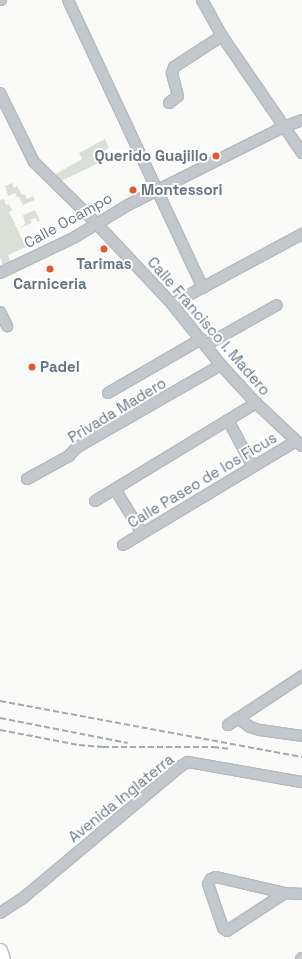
<!DOCTYPE html>
<style>
body{margin:0}
#map{position:relative;width:302px;height:959px;overflow:hidden;background:#fafaf8;font-family:"Space Grotesk",sans-serif}
div>[style]{position:absolute}
.green>*{inset:0;background:#dadfd7}
.roads{filter:drop-shadow(1px 0 #b5babe) drop-shadow(-1px 0 #b5babe) drop-shadow(0 1px #b5babe) drop-shadow(0 -1px #b5babe)}
.minor>*{height:10px;margin:-5px;padding:0 5px;transform-origin:5px;border-radius:5px;background:#c3c8cc}
.major>*{height:13px;margin:-6.5px;padding:0 6.5px;transform-origin:6.5px;border-radius:6.5px;background:#fff}
.rail>*{height:2px;margin-top:-1px;transform-origin:0;background:repeating-linear-gradient(90deg,#a2aab0 0 6px,transparent 0 9px)}
.dots>*{width:11px;height:11px;translate:-50% -50%;box-sizing:border-box;border:2px solid #fff;border-radius:50%}
span{translate:-50% -50%;white-space:nowrap;text-align:center;line-height:1.15;-webkit-text-stroke:4px #fff;paint-order:stroke}
.poi-label{font-size:15px;color:#657683;font-weight:700}
.right{translate:-100% -50%;text-align:right}
.left{translate:0 -50%;text-align:left}
.street-label{font-size:15px;color:#657683}
</style>
<div id="map">
<div class="green">
<i style="clip-path:polygon(105px 139px,109px 148px,105px 150px,108px 155px,102px 159px,103px 161px,61px 181px,54px 175px,82px 159px,79px 153px)"></i>
<i style="clip-path:polygon(12px 183px,14px 188px,17px 186px,22px 195px,25px 194px,27px 199px,33px 196px,35px 200px,23px 205px,19px 197px,17px 197px,15px 193px,8px 196px,5px 186px)"></i>
<i style="clip-path:polygon(4px 199px,6px 205px,9px 204px,12px 210px,9px 212px,26px 247px,8px 255px,11px 263px,4px 268px,0 257px,0 200px)"></i>
<i style="clip-path:polygon(35px 210px,40px 221px,37px 222px,36px 218px,30px 220px,32px 223px,20px 228px,25px 224px,23px 215px)"></i>
</div>
<div class="roads">
<div class="minor">
<i style="left:0;top:0;width:1px"></i>
<i style="left:68px;top:0;width:318px;rotate:64.9deg"></i>
<i style="left:202px;top:0;width:41px;rotate:60.9deg"></i>
<i style="left:222px;top:36px;width:142px;rotate:55.6deg"></i>
<i style="left:0;top:93px;width:77px;rotate:63.8deg"></i>
<i style="left:34px;top:162px;width:87px;rotate:44.5deg"></i>
<i style="left:96px;top:223px;width:111px;rotate:46.8deg"></i>
<i style="left:172px;top:304px;width:78px;rotate:51.2deg"></i>
<i style="left:221px;top:365px;width:52px;rotate:47.4deg"></i>
<i style="left:256px;top:403px;width:63px;rotate:43.1deg"></i>
<i style="left:169px;top:103px;width:11px;rotate:-38deg"></i>
<i style="left:178px;top:96px;width:24px;rotate:-105deg"></i>
<i style="left:172px;top:73px;width:6px;rotate:-72deg"></i>
<i style="left:174px;top:67px;width:57px;rotate:-32.9deg"></i>
<i style="left:0;top:273px;width:83px;rotate:-25.6deg"></i>
<i style="left:75px;top:237px;width:62px;rotate:-31.1deg"></i>
<i style="left:128px;top:205px;width:174px;rotate:-26.6deg"></i>
<i style="left:284px;top:127px;width:19px;rotate:-21deg"></i>
<i style="left:172px;top:304px;width:148px;rotate:-28.3deg"></i>
<i style="left:0;top:312px;width:16px;rotate:63deg"></i>
<i style="left:206px;top:345px;width:81px;rotate:-29.4deg"></i>
<i style="left:108px;top:393px;width:108px;rotate:-30.1deg"></i>
<i style="left:228px;top:420px;width:53px;rotate:62deg"></i>
<i style="left:27px;top:479px;width:48px;rotate:-28.7deg"></i>
<i style="left:69px;top:456px;width:11px;rotate:-49deg"></i>
<i style="left:76px;top:448px;width:167px;rotate:-29.8deg"></i>
<i style="left:115px;top:489px;width:52px;rotate:58.5deg"></i>
<i style="left:95px;top:501px;width:188px;rotate:-31.3deg"></i>
<i style="left:123px;top:545px;width:202px;rotate:-31deg"></i>
<i style="left:238px;top:718px;width:15px;rotate:37deg"></i>
<i style="left:250px;top:727px;width:10px;rotate:17deg"></i>
<i style="left:260px;top:730px;width:42px;rotate:8.1deg"></i>
<i style="left:228px;top:725px;width:89px;rotate:-33.5deg"></i>
<i style="left:285px;top:893px;width:69px;rotate:146.8deg"></i>
<i style="left:227px;top:931px;width:5px;rotate:-143deg"></i>
<i style="left:223px;top:928px;width:46px;rotate:-108.8deg"></i>
<i style="left:208px;top:884px;width:6px;rotate:-59deg"></i>
<i style="left:211px;top:879px;width:5px;rotate:-22deg"></i>
<i style="left:216px;top:877px;width:71px;rotate:13.1deg"></i>
<i style="left:285px;top:893px;width:17px;rotate:3deg"></i>
<i style="left:0;top:913px;width:27px;rotate:-33deg"></i>
<i style="left:23px;top:898px;width:206px;rotate:-39.9deg"></i>
<i style="left:181px;top:766px;width:8px;rotate:-30deg"></i>
<i style="left:188px;top:762px;width:116px;rotate:10deg"></i>
<i style="left:301px;top:959px;width:1px;rotate:-45deg"></i>
</div>
<div class="major">
<i style="left:0;top:950px;width:9px;rotate:72deg"></i>
</div>
</div>
<div class="rail">
<i style="left:0;top:701px;width:307px;rotate:10.5deg"></i>
<i style="left:0;top:718px;width:130px;rotate:11.1deg"></i>
<i style="left:0;top:730px;width:80px;rotate:10.8deg"></i>
<i style="left:79px;top:745px;width:24px;rotate:5deg"></i>
<i style="left:103px;top:747px;width:110px"></i>
<i style="left:213px;top:747px;width:18px;rotate:6deg"></i>
</div>
<div class="dots">
<i style="left:216px;top:156px;background:#e4572e"></i>
<i style="left:133px;top:190px;background:#e4572e"></i>
<i style="left:104px;top:249px;background:#e4572e"></i>
<i style="left:50px;top:269px;background:#e4572e"></i>
<i style="left:32px;top:367px;background:#e4572e"></i>
</div>
<div class="poi-label">
<span class="right" style="left:208px;top:156px">Querido Guajillo</span>
<span class="left" style="left:141px;top:190px">Montessori</span>
<span style="left:104px;top:264px">Tarimas</span>
<span style="left:50px;top:284px">Carniceria</span>
<span class="left" style="left:40px;top:367px">Padel</span>
</div>
<div class="street-label">
<span style="left:68px;top:220px;rotate:-29deg">Calle Ocampo</span>
<span style="left:209px;top:326px;rotate:49deg">Calle Francisco I. Madero</span>
<span style="left:117px;top:410px;rotate:-31deg">Privada Madero</span>
<span style="left:202px;top:480px;rotate:-31deg">Calle Paseo de los Ficus</span>
<span style="left:121px;top:798px;rotate:-39deg">Avenida Inglaterra</span>
</div>
</div>
